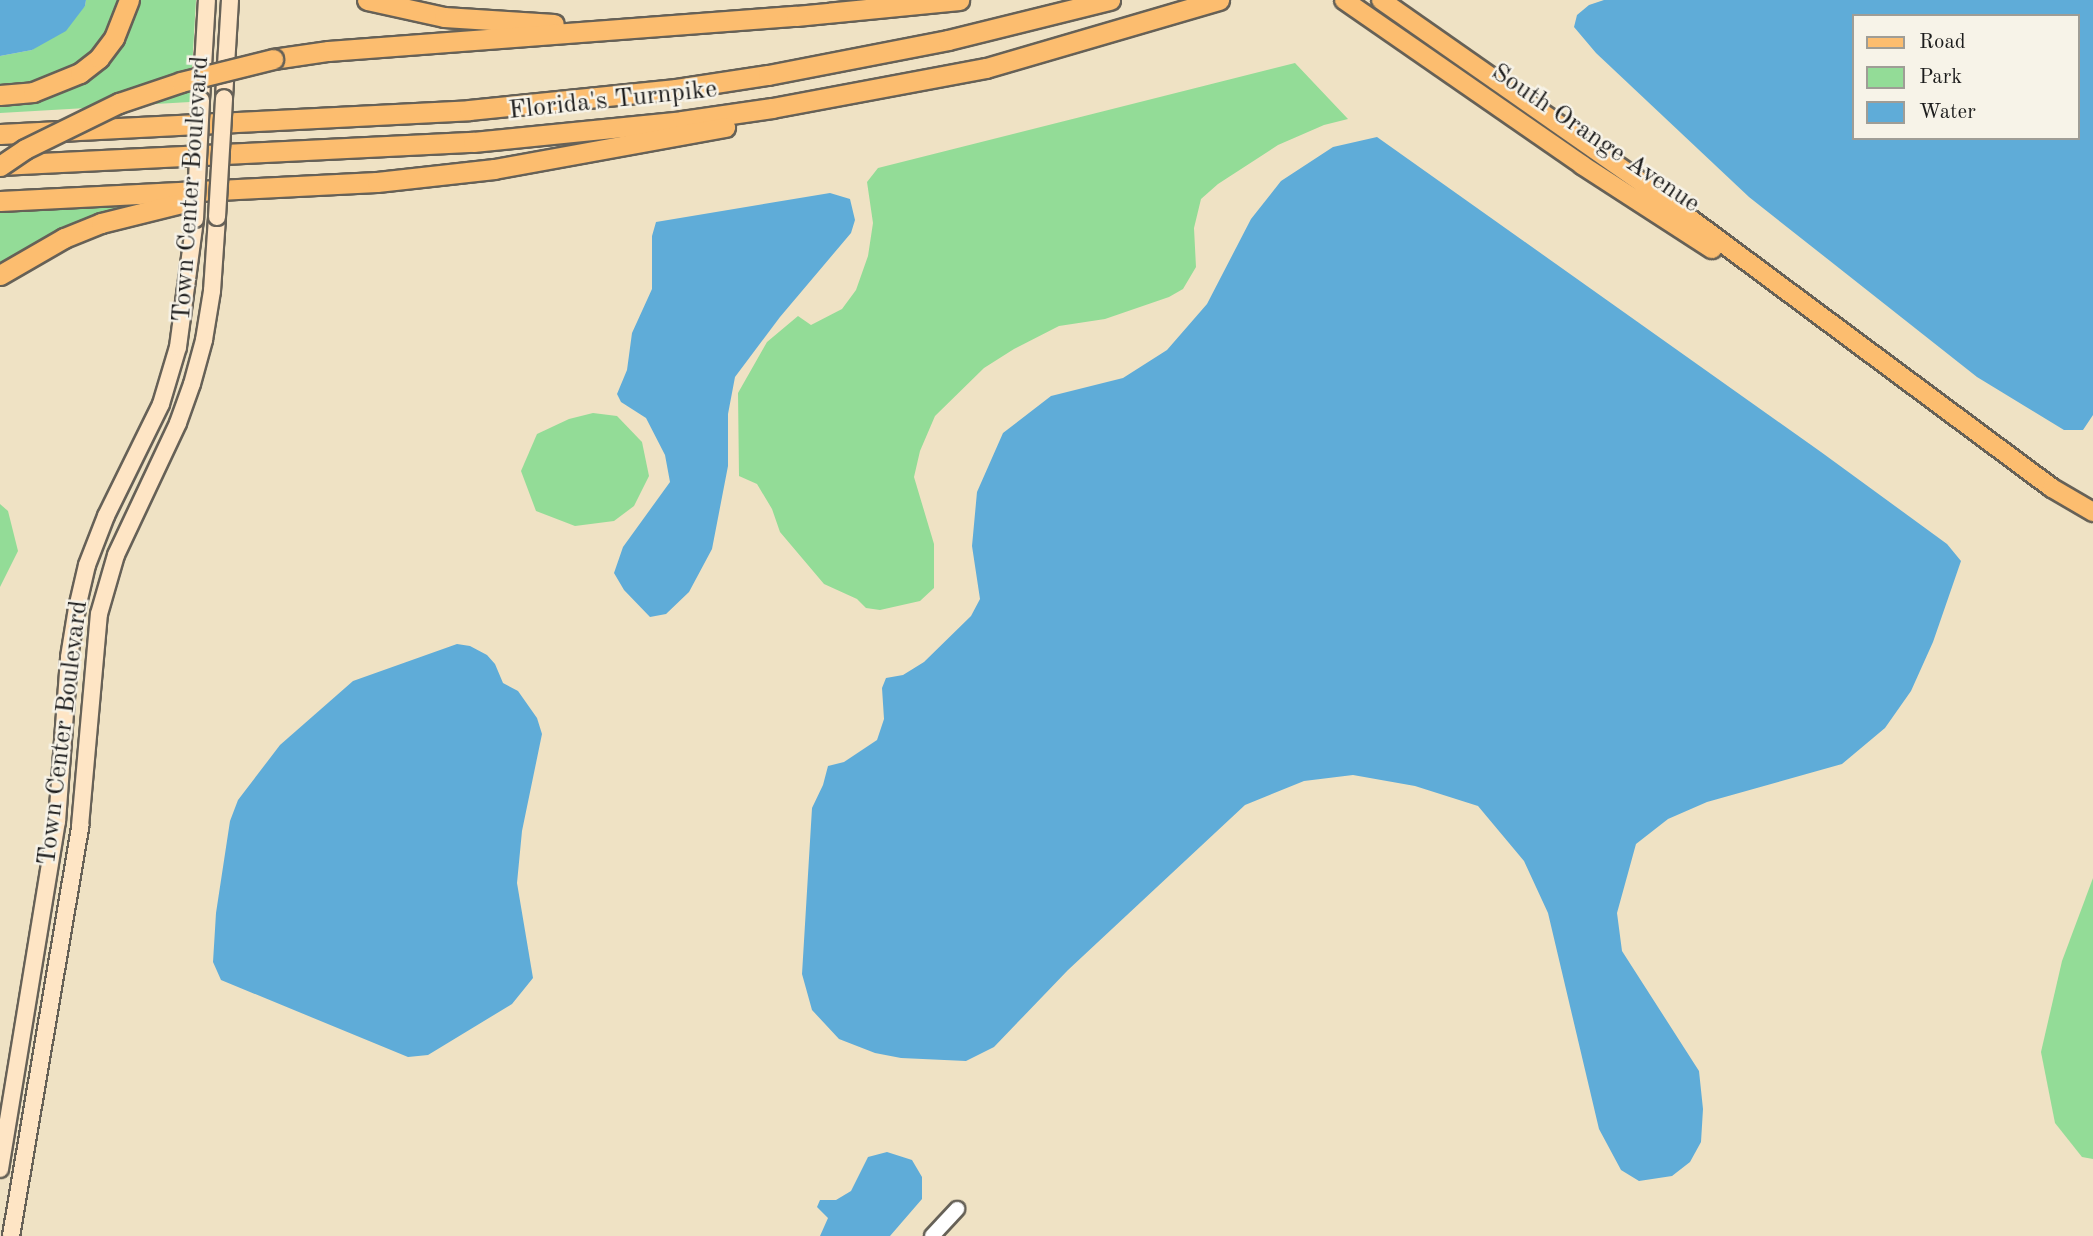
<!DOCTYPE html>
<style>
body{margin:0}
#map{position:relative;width:2093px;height:1236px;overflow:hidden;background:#efe2c4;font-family:"Old Standard TT",serif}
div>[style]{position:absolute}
.green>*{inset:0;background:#93dc97}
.water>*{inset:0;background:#5facd8}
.roads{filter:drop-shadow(2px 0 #666157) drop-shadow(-2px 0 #666157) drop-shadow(0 2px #666157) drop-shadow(0 -2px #666157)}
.tertiary>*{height:14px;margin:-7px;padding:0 7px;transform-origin:7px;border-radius:7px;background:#fff}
.secondary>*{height:16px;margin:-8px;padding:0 8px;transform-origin:8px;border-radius:8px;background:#fee5c5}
.primary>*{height:18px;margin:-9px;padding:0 9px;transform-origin:9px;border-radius:9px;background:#fcbd6f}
.motorway>*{height:19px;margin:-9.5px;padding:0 9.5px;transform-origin:9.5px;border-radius:9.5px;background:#fcbd6f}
.bridges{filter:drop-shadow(2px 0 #666157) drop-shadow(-2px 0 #666157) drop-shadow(0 2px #666157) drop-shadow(0 -2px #666157)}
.secondary-bridge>*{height:16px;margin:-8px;padding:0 8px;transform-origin:8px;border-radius:8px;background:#fee5c5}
.motorway-bridge>*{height:19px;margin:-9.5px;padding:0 9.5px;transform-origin:9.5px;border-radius:9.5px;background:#fcbd6f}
span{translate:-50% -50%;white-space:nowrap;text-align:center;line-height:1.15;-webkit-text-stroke:5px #f7f3e8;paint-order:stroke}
.street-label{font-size:26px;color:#1c1c1c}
.legend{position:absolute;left:1852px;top:14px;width:228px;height:126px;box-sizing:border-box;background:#f7f3e8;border:2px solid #9f9d96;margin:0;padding:9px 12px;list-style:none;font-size:21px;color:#1c1c1c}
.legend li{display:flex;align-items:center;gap:14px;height:35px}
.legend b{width:35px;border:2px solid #9f9d96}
</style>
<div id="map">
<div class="green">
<i style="clip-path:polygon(86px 0,122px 0,115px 22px,91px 56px,62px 75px,0 91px,0 56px,32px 50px,85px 6px)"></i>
<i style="clip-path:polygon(136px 0,196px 0,190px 102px,0 113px,0 104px,10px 103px,122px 40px)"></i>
<i style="clip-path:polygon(1295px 63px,1348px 119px,1324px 125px,1278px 145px,1218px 184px,1201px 199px,1194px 228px,1196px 267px,1183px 289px,1169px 297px,1105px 319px,1059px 326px,1014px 349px,984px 368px,935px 416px,920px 451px,914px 477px,934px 544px,934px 588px,920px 601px,880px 610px,866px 608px,857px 599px,824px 584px,780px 532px,772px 509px,757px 484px,739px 476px,738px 393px,767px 342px,798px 316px,811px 325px,842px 309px,856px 290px,868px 256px,873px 223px,867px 182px,878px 168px)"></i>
<i style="clip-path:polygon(152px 200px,0 267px,0 210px)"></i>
<i style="clip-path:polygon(593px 413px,617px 416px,642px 442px,649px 476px,634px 506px,614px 521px,575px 526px,536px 511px,521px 471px,537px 434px,569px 419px)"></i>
<i style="clip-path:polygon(0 504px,8px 511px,18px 551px,0 587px)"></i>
<i style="clip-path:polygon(2093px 878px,2093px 1159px,2082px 1157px,2055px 1123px,2041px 1052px,2062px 961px)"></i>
</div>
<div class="water">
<i style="clip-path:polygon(0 0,86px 0,85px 6px,66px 31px,32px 50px,0 56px)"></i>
<i style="clip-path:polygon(evenodd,1604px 0,2093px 0,2093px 415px,2083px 430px,2064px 430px,1977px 377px,1749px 197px,1596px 53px,1574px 27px,1577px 15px,1589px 5px,1604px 0,1853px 16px,2077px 16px,2077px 138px,1853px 138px,1853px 16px)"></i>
<i style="clip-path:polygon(1377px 137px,1821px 452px,1947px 544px,1961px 561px,1933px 642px,1911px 691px,1885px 728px,1842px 764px,1707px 802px,1668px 819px,1636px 844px,1617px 913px,1622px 951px,1699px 1071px,1703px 1109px,1701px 1142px,1690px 1162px,1672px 1176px,1639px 1181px,1621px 1170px,1599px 1129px,1548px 913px,1524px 861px,1478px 806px,1415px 786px,1353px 775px,1304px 781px,1245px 805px,1068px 970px,994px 1047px,966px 1061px,901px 1058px,875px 1053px,839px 1039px,812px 1010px,802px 974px,812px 808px,823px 785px,828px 766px,844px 762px,877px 740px,884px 719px,882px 688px,886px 678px,903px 675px,924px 662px,971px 616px,980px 599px,972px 546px,977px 492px,1003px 433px,1051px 396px,1123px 378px,1167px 350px,1207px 304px,1251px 219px,1281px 181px,1333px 147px)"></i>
<i style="clip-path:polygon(830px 193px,850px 199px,855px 220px,851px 233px,780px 317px,735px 377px,728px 414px,728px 466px,712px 549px,689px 592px,666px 614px,650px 617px,624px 590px,614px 573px,623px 547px,670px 482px,665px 455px,646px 418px,621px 402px,617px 394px,627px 370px,632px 333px,652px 289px,652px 236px,656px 222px)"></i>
<i style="clip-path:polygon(457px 644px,470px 646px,487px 655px,495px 664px,503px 683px,518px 691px,537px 718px,542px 734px,522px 831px,517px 883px,533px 978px,512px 1004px,428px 1055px,408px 1057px,221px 980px,213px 962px,216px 913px,230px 821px,238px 800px,280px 745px,353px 681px)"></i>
<i style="clip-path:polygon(887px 1152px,912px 1160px,922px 1177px,922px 1199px,890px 1236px,820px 1236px,828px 1218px,817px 1207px,820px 1200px,836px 1200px,851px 1191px,868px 1157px)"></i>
</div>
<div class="roads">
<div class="tertiary">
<i style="left:932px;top:1236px;width:37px;rotate:-47deg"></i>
</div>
<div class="secondary">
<i style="left:224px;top:98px;width:98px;rotate:-86.5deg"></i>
<i style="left:201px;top:100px;width:100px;rotate:-86.6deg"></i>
<i style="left:0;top:1169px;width:352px;rotate:-80.7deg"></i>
<i style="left:57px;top:822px;width:165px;rotate:-85.8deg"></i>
<i style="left:69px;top:657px;width:50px;rotate:-80.7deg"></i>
<i style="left:77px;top:608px;width:44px;rotate:-76.9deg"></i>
<i style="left:87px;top:565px;width:53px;rotate:-68.8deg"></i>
<i style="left:106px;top:516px;width:125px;rotate:-63.8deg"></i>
<i style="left:161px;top:404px;width:59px;rotate:-73.4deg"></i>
<i style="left:178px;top:347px;width:129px;rotate:-82.4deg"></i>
<i style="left:11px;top:1236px;width:416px;rotate:-80.4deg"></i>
<i style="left:80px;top:826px;width:213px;rotate:-84.9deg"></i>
<i style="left:99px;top:614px;width:61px;rotate:-73.9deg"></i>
<i style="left:116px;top:555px;width:146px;rotate:-64.8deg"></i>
<i style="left:178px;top:423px;width:41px;rotate:-70.3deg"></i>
<i style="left:192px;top:384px;width:46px;rotate:-74.7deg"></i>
<i style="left:204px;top:340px;width:50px;rotate:-80.7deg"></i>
<i style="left:212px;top:291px;width:74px;rotate:-86.1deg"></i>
</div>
<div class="primary">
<i style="left:1344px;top:0;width:290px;rotate:34.7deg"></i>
<i style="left:1582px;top:165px;width:155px;rotate:32.9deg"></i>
<i style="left:1381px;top:0;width:319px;rotate:35deg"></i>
<i style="left:1642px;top:183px;width:511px;rotate:36.65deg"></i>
<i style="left:2052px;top:488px;width:48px;rotate:30.3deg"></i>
</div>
<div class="motorway">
<i style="left:367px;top:0;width:79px;rotate:12.4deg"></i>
<i style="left:444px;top:17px;width:110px;rotate:3.6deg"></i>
<i style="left:273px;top:59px;width:56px;rotate:-8.3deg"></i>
<i style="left:328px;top:51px;width:469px;rotate:-4.3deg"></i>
<i style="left:796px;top:16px;width:164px;rotate:-5.6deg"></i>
<i style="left:0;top:95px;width:33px;rotate:-5deg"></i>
<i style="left:33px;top:92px;width:51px;rotate:-22deg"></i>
<i style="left:80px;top:73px;width:24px;rotate:-38deg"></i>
<i style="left:99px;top:58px;width:25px;rotate:-53deg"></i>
<i style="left:114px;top:38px;width:41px;rotate:-68.5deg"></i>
<i style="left:0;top:134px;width:470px;rotate:-2.9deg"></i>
<i style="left:469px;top:110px;width:208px;rotate:-5.8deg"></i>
<i style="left:676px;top:89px;width:93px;rotate:-8.7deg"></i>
<i style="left:768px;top:75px;width:183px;rotate:-11deg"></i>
<i style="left:948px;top:40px;width:167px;rotate:-13.9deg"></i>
<i style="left:0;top:165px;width:474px;rotate:-2.8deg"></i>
<i style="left:473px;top:142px;width:210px;rotate:-5.7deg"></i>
<i style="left:682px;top:121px;width:91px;rotate:-8.2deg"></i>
<i style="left:772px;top:108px;width:218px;rotate:-10.6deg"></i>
<i style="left:986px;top:68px;width:243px;rotate:-16.3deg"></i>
<i style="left:0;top:201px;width:377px;rotate:-2.9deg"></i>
<i style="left:377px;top:182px;width:118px;rotate:-6.3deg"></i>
<i style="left:494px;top:169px;width:235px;rotate:-10.3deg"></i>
<i style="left:0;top:275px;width:74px;rotate:-30deg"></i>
<i style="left:64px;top:238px;width:40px;rotate:-22deg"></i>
<i style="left:101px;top:223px;width:87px;rotate:-14deg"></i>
</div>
</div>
<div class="bridges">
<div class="secondary-bridge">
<i style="left:217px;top:217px;width:119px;rotate:-86.6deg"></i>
<i style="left:195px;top:219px;width:119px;rotate:-87.1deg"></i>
</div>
<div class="motorway-bridge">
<i style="left:0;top:166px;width:30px;rotate:-34deg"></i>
<i style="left:25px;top:149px;width:105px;rotate:-26.1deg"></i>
<i style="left:119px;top:103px;width:65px;rotate:-18.7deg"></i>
<i style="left:181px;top:82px;width:95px;rotate:-14deg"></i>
</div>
</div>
<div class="street-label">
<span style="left:613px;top:101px;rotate:-6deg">Florida's Turnpike</span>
<span style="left:1595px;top:139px;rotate:34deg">South Orange Avenue</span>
<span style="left:192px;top:189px;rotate:-86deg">Town Center Boulevard</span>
<span style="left:64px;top:733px;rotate:-83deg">Town Center Boulevard</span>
</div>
<ul class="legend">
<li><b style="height:9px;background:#fcbd6f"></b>Road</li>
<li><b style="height:19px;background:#93dc97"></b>Park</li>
<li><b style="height:19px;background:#5facd8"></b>Water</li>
</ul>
</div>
